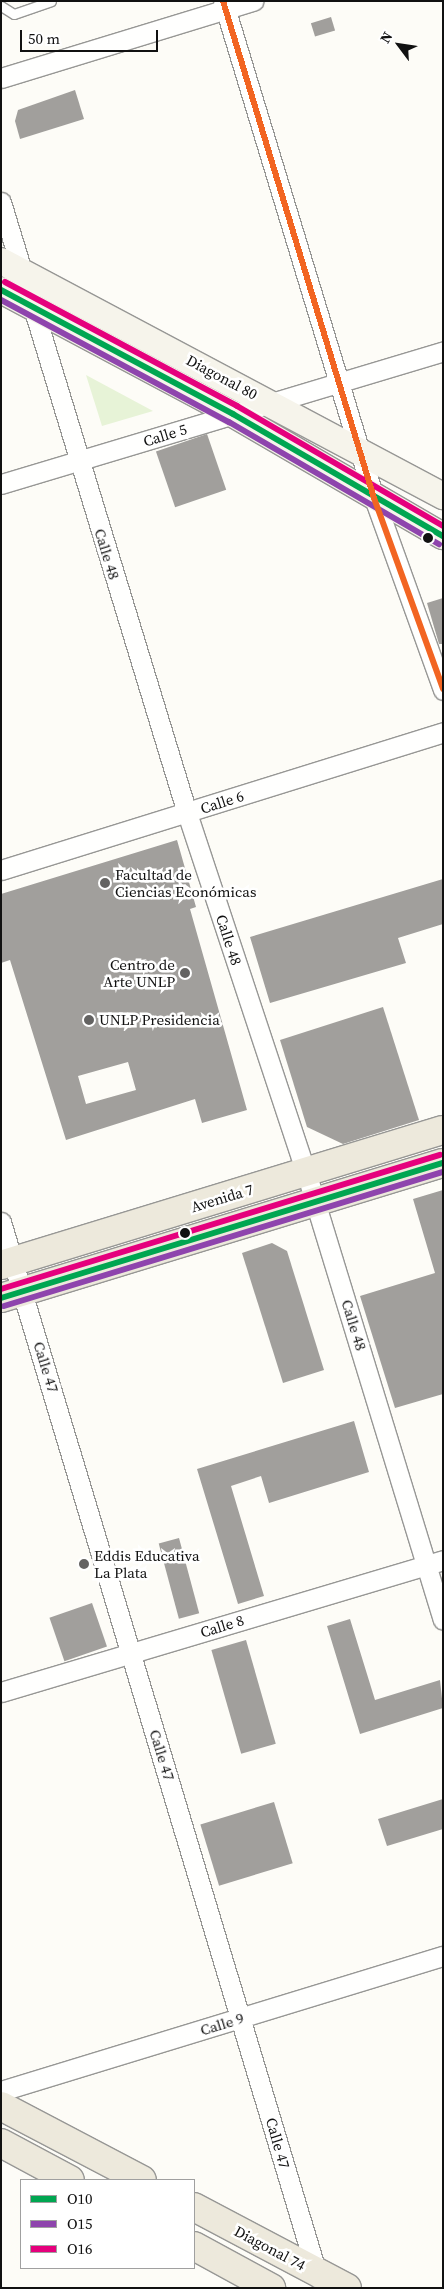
<!DOCTYPE html>
<meta charset="utf-8">
<style>
body{margin:0}
#map{position:relative;width:444px;height:2289px;overflow:hidden;background:#fdfcf7;font-family:"Source Serif 4",serif}
div>[style]{position:absolute}
.green>*{inset:0;background:#e7f3d7}
.building>*{inset:0;background:#a19f9c;transform-origin:0 0}
.roads{filter:drop-shadow(1px 0 #979795) drop-shadow(-1px 0 #979795) drop-shadow(0 1px #979795) drop-shadow(0 -1px #979795)}
.service>*{height:9px;margin:-4.5px;padding:0 4.5px;transform-origin:4.5px;border-radius:4.5px;background:#fffffe}
.minor>*{height:19px;margin:-9.5px;padding:0 9.5px;transform-origin:9.5px;border-radius:9.5px;background:#fffffe}
.secondary>*{height:26px;margin:-13px;padding:0 13px;transform-origin:13px;border-radius:13px;background:#f6f4eb}
.primary>*{height:28px;margin:-14px;padding:0 14px;transform-origin:14px;border-radius:14px;background:#ede9dc}
.bus-1>*{height:6px;margin:-3px;padding:0 3px;transform-origin:3px;border-radius:3px;background:#00a651}
.bus-2>*{height:6px;margin:-3px;padding:0 3px;transform-origin:3px;border-radius:3px;background:#8e44ad}
.bus-3>*{height:6px;margin:-3px;padding:0 3px;transform-origin:3px;border-radius:3px;background:#e5007d}
.bus-4>*{height:6px;margin:-3px;padding:0 3px;transform-origin:3px;border-radius:3px;background:#f26522}
.dots>*{width:14px;height:14px;translate:-50% -50%;box-sizing:border-box;border:2px solid #fff;border-radius:50%}
span{translate:-50% -50%;white-space:nowrap;text-align:center;line-height:1.15;-webkit-text-stroke:5px #fff;paint-order:stroke}
.street-label{font-size:15px;color:#111}
.poi-label{font-size:15px;color:#111}
.left{translate:0 -50%;text-align:left}
.right{translate:-100% -50%;text-align:right}
.frame{position:absolute;inset:0;border:2px solid #111;pointer-events:none}
.legend{position:absolute;left:20px;top:2179px;width:175px;height:90px;box-sizing:border-box;background:#fff;border:1px solid #a0a0a0;margin:0;padding:6px 9px;list-style:none;font-size:15px;color:#111}
.legend li{display:flex;align-items:center;gap:10px;height:25px}
.legend b{width:25px;border:1px solid #a0a0a0}
.north{position:absolute;left:374px;top:20px;width:50px;height:50px;-webkit-text-stroke:4px #fff;paint-order:stroke;rotate:301deg;font-size:14px;font-weight:700;line-height:20px;text-align:center;color:#111}
.north::after{content:'';display:block;margin:auto;width:18px;height:22px;background:#111;clip-path:polygon(50% 0,100% 100%,50% 72%,0 100%)}
.scale{position:absolute;left:20px;top:30px;width:138px;height:22px;box-sizing:border-box;border:2px solid #111;border-top:0;padding-left:6px;font-size:15px;line-height:18px;white-space:nowrap;color:#111;-webkit-text-stroke:4px #fff;paint-order:stroke}
</style>
<div id="map">
<div class="green">
<i style="clip-path:polygon(86px 375px,153px 411px,102px 426px)"></i>
</div>
<div class="building">
<i style="left:331px;top:17px;width:14px;height:21px;rotate:73deg"></i>
<i style="clip-path:polygon(75px 90px,84px 119px,20px 139px,15px 121px,18px 110px)"></i>
<i style="left:207px;top:434px;width:59px;height:54px;rotate:71deg"></i>
<i style="clip-path:polygon(443px 598px,443px 644px,439px 644px,427px 603px)"></i>
<i style="clip-path:polygon(evenodd,177px 840px,196px 907px,190px 909px,247px 1110px,202px 1123px,195px 1099px,66px 1140px,10px 960px,1px 963px,1px 894px,177px 840px,128px 1062px,136px 1090px,86px 1104px,78px 1076px,128px 1062px)"></i>
<i style="clip-path:polygon(443px 879px,443px 924px,398px 938px,406px 963px,270px 1003px,250px 937px)"></i>
<i style="clip-path:polygon(383px 1007px,419px 1120px,343px 1144px,307px 1127px,280px 1040px)"></i>
<i style="clip-path:polygon(443px 1190px,443px 1394px,395px 1408px,360px 1296px,435px 1273px,413px 1199px)"></i>
<i style="clip-path:polygon(272px 1243px,287px 1251px,324px 1370px,283px 1383px,242px 1253px)"></i>
<i style="clip-path:polygon(354px 1421px,369px 1472px,269px 1503px,261px 1476px,231px 1486px,264px 1596px,238px 1604px,197px 1469px)"></i>
<i style="left:179px;top:1538px;width:78px;height:21px;rotate:75deg"></i>
<i style="left:92px;top:1603px;width:46px;height:45px;rotate:71deg"></i>
<i style="clip-path:polygon(350px 1619px,375px 1700px,440px 1680px,443px 1708px,360px 1734px,327px 1626px)"></i>
<i style="left:246px;top:1640px;width:108px;height:36px;rotate:74deg"></i>
<i style="clip-path:polygon(443px 1799px,443px 1829px,387px 1846px,378px 1819px)"></i>
<i style="left:274px;top:1802px;width:64px;height:77px;rotate:73deg"></i>
</div>
<div class="roads">
<div class="service">
<i style="left:1px;top:6px;width:15px;rotate:32deg"></i>
<i style="left:14px;top:14px;width:39px;rotate:-19deg"></i>
</div>
<div class="minor">
<i style="left:223px;top:1px;width:519px;rotate:73.1deg"></i>
<i style="left:374px;top:498px;width:204px;rotate:70.2deg"></i>
<i style="left:1px;top:78px;width:264px;rotate:-17deg"></i>
<i style="left:1px;top:202px;width:639px;rotate:73.07deg"></i>
<i style="left:187px;top:813px;width:378px;rotate:71.7deg"></i>
<i style="left:306px;top:1172px;width:468px;rotate:73deg"></i>
<i style="left:1px;top:484px;width:462px;rotate:-16.7deg"></i>
<i style="left:1px;top:870px;width:463px;rotate:-17.3deg"></i>
<i style="left:1px;top:1222px;width:1102px;rotate:73.28deg"></i>
<i style="left:1px;top:1692px;width:461px;rotate:-16.6deg"></i>
<i style="left:1px;top:2091px;width:462px;rotate:-17deg"></i>
</div>
<div class="secondary">
<i style="left:1px;top:261px;width:501px;rotate:28deg"></i>
<i style="left:1px;top:290px;width:263px;rotate:28.1deg"></i>
<i style="left:233px;top:414px;width:243px;rotate:30.2deg"></i>
</div>
<div class="primary">
<i style="left:1px;top:1265px;width:462px;rotate:-17deg"></i>
<i style="left:1px;top:1298px;width:462px;rotate:-17deg"></i>
<i style="left:1px;top:2106px;width:159px;rotate:27.7deg"></i>
<i style="left:1px;top:2143px;width:78px;rotate:28.2deg"></i>
<i style="left:194px;top:2207px;width:173px;rotate:27.9deg"></i>
<i style="left:194px;top:2246px;width:88px;rotate:28.6deg"></i>
</div>
</div>
<div class="bus-1">
<i style="left:1px;top:290px;width:263px;rotate:28.1deg"></i>
<i style="left:233px;top:414px;width:243px;rotate:30.2deg"></i>
<i style="left:1px;top:1298px;width:462px;rotate:-17deg"></i>
</div>
<div class="bus-2">
<i style="left:1px;top:300px;width:259px;rotate:28.2deg"></i>
<i style="left:229px;top:422px;width:243px;rotate:30.2deg"></i>
<i style="left:4px;top:1306px;width:459px;rotate:-17deg"></i>
</div>
<div class="bus-3">
<i style="left:5px;top:282px;width:263px;rotate:28.1deg"></i>
<i style="left:237px;top:406px;width:238px;rotate:30.2deg"></i>
<i style="left:1px;top:1289px;width:459px;rotate:-17deg"></i>
</div>
<div class="bus-4">
<i style="left:223px;top:1px;width:519px;rotate:73.1deg"></i>
<i style="left:374px;top:498px;width:203px;rotate:70.1deg"></i>
</div>
<div class="dots">
<i style="left:428px;top:538px;background:#111"></i>
<i style="left:105px;top:883px;background:#646362"></i>
<i style="left:185px;top:973px;background:#646362"></i>
<i style="left:89px;top:1020px;background:#646362"></i>
<i style="left:185px;top:1233px;background:#111"></i>
<i style="left:84px;top:1564px;background:#646362"></i>
</div>
<div class="street-label">
<span style="left:222px;top:377px;rotate:28deg">Diagonal 80</span>
<span style="left:165px;top:435px;rotate:-17deg">Calle 5</span>
<span style="left:107px;top:554px;rotate:73deg">Calle 48</span>
<span style="left:222px;top:802px;rotate:-18deg">Calle 6</span>
<span style="left:229px;top:940px;rotate:72deg">Calle 48</span>
<span style="left:222px;top:1198px;rotate:-17deg">Avenida 7</span>
<span style="left:354px;top:1325px;rotate:73deg">Calle 48</span>
<span style="left:46px;top:1367px;rotate:73deg">Calle 47</span>
<span style="left:222px;top:1626px;rotate:-17deg">Calle 8</span>
<span style="left:162px;top:1755px;rotate:73deg">Calle 47</span>
<span style="left:222px;top:2024px;rotate:-17deg">Calle 9</span>
<span style="left:278px;top:2143px;rotate:74deg">Calle 47</span>
<span style="left:270px;top:2248px;rotate:28deg">Diagonal 74</span>
</div>
<div class="poi-label">
<span class="left" style="left:115px;top:883px">Facultad de<br>Ciencias Económicas</span>
<span class="right" style="left:175px;top:973px">Centro de<br>Arte UNLP</span>
<span class="left" style="left:99px;top:1020px">UNLP Presidencia</span>
<span class="left" style="left:94px;top:1564px">Eddis Educativa<br>La Plata</span>
</div>
<div class="frame"></div>
<ul class="legend">
<li><b style="height:6px;background:#00a651"></b>O10</li>
<li><b style="height:6px;background:#8e44ad"></b>O15</li>
<li><b style="height:6px;background:#e5007d"></b>O16</li>
</ul>
<div class="north">N</div>
<div class="scale">50 m</div>
</div>
